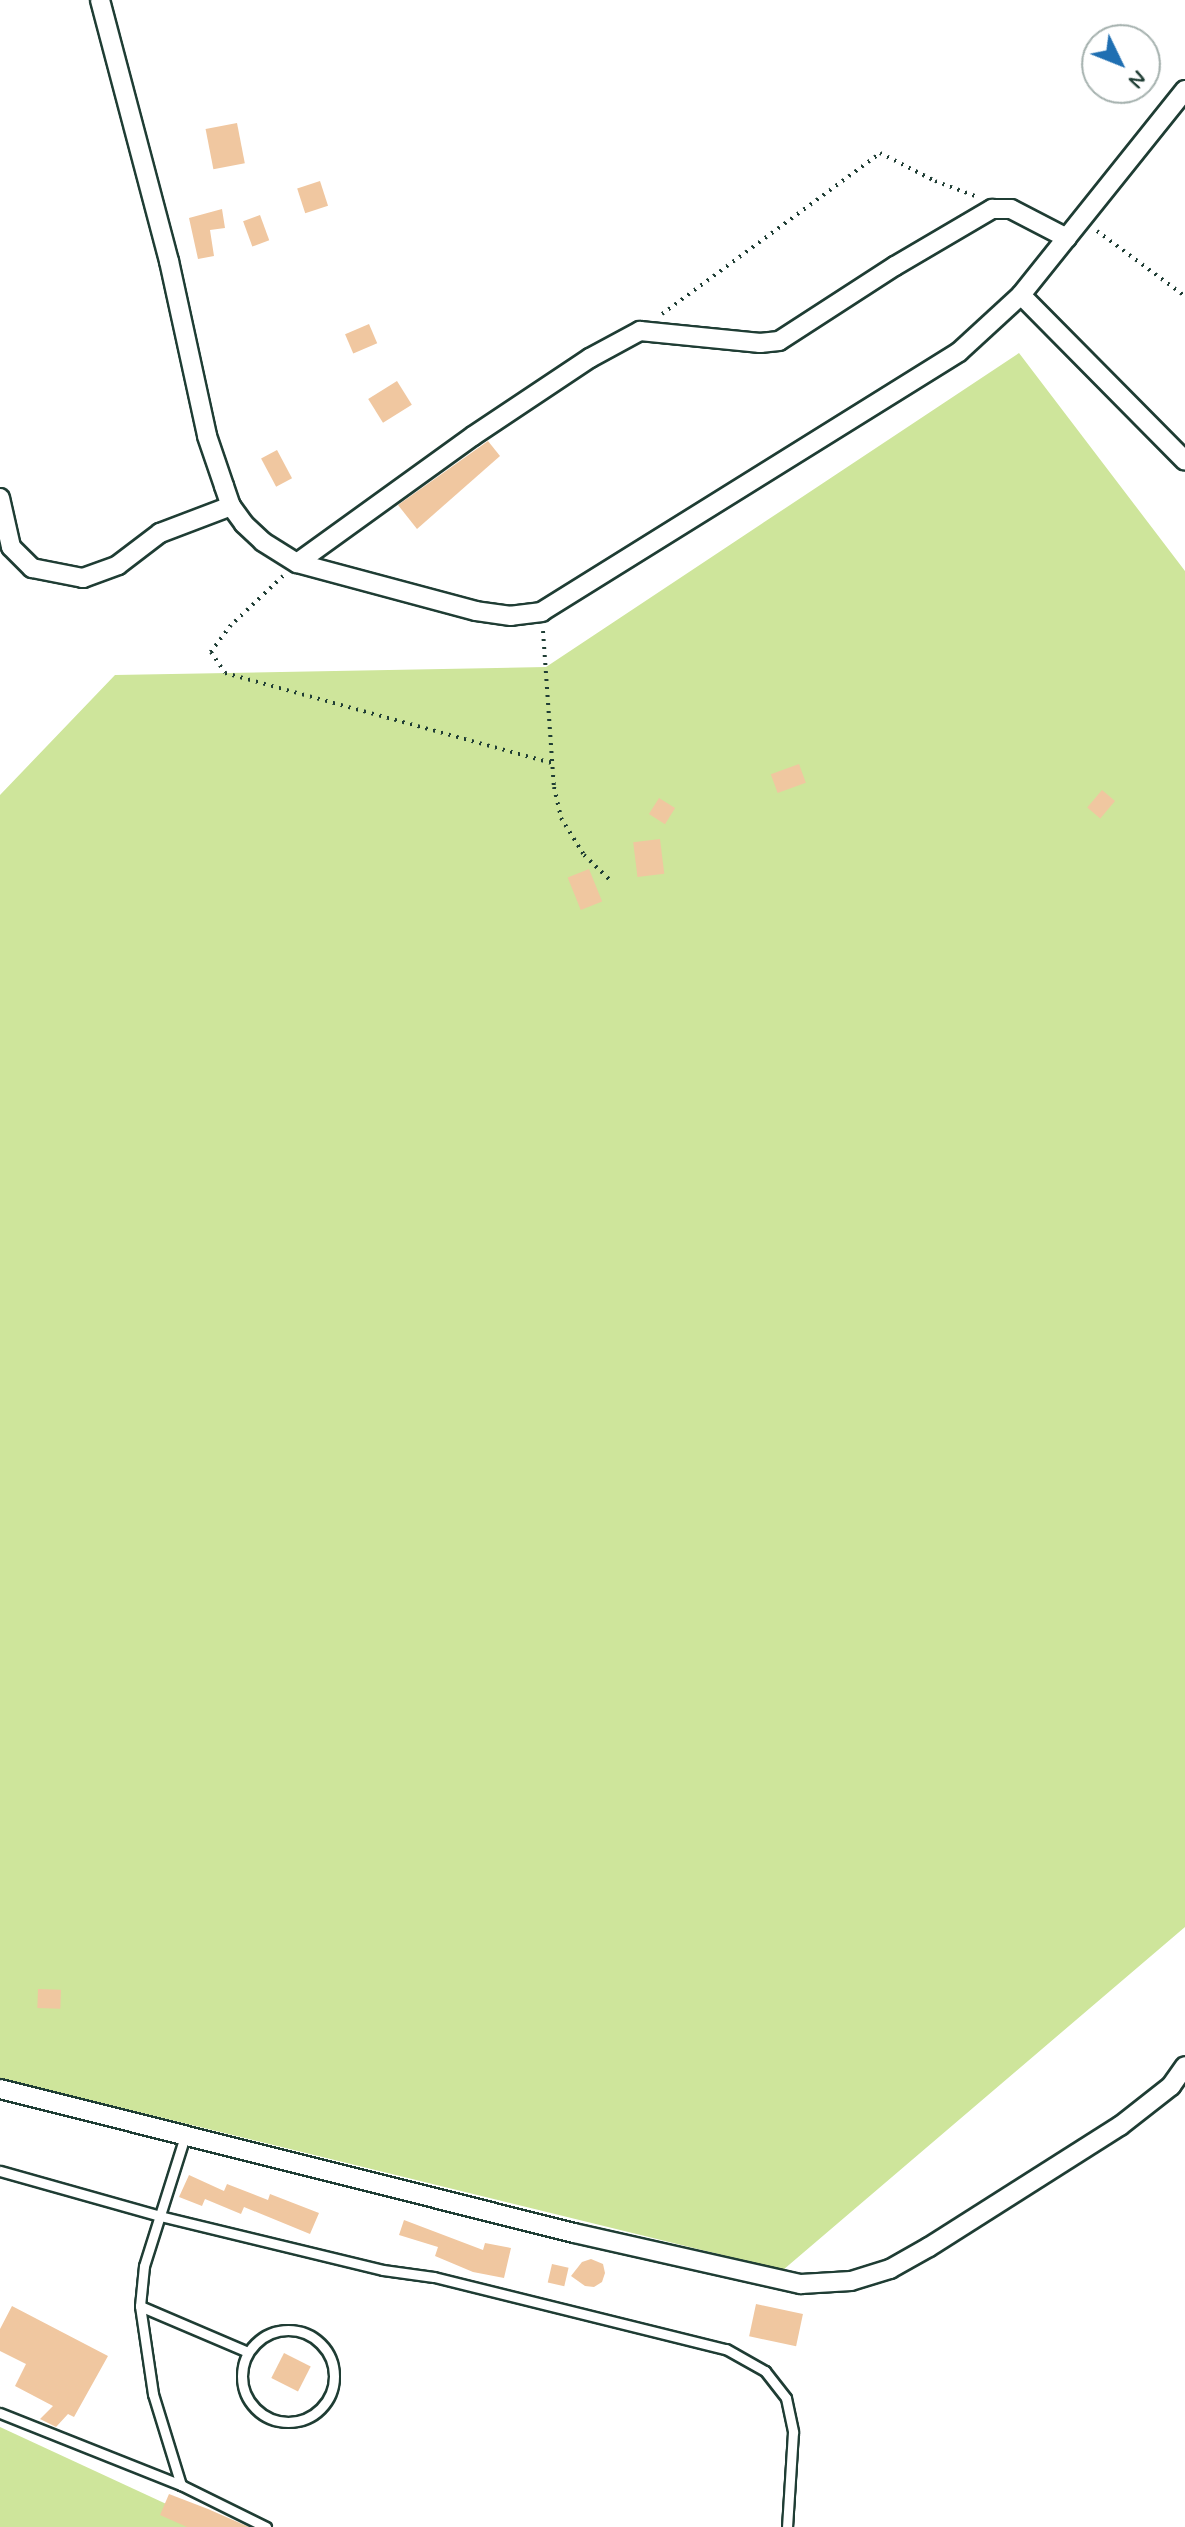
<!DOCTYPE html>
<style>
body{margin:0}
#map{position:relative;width:1185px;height:2527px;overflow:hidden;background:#fff;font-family:Mynerve,sans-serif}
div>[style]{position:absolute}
.green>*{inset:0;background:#cee59b}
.building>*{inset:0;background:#f0c7a0;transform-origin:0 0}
.path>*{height:4px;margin-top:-2px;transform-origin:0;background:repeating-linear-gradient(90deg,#1f3d34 0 2px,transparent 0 8px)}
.roads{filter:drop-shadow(2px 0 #1f3d34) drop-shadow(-2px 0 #1f3d34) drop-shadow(0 2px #1f3d34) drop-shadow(0 -2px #1f3d34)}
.service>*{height:9px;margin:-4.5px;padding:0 4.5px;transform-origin:4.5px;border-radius:4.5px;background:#fff}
.service>.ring{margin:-4.5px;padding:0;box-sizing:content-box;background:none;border:9px solid #fff;border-radius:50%}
.minor>*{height:18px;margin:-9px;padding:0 9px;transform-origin:9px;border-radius:9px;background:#fff}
span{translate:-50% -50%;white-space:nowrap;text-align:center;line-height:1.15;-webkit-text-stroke:6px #fff;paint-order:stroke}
.north{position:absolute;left:1081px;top:24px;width:80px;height:80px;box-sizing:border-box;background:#fff;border:2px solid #a5b1ae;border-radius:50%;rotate:133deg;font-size:22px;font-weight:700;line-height:32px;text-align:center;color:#1f3d34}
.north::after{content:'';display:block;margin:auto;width:28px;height:36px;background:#1f6fb2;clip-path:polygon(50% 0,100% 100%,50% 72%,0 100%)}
</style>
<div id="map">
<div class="green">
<i style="clip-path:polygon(1019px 353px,1185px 571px,1185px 1927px,783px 2270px,0 2078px,0 795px,115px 675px,546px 667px)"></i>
<i style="clip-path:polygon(0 2427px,216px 2527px,0 2527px)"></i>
</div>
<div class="building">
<i style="left:237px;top:123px;width:41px;height:32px;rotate:79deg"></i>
<i style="left:320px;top:181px;width:26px;height:24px;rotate:72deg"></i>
<i style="clip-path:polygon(222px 209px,225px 228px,210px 230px,214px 256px,198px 259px,189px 218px)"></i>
<i style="left:260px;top:215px;width:27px;height:18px;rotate:70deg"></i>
<i style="left:369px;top:324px;width:21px;height:26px;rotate:67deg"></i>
<i style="left:397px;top:381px;width:28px;height:34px;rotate:58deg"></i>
<i style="clip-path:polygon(488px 441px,500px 456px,417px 529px,398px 505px)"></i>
<i style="left:277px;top:450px;width:32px;height:18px;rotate:62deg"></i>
<i style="left:799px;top:764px;width:20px;height:30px;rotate:70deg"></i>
<i style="left:1102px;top:790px;width:17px;height:23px;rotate:40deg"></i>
<i style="left:659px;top:798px;width:19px;height:19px;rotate:32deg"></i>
<i style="left:660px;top:839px;width:35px;height:27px;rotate:83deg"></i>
<i style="left:589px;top:869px;width:35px;height:23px;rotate:68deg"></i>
<i style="left:38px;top:1989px;width:23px;height:19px;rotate:2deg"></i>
<i style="clip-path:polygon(189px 2175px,224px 2191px,227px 2184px,268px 2200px,270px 2194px,319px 2213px,310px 2234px,244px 2207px,241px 2214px,205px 2199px,202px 2206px,179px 2197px)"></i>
<i style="clip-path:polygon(404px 2220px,483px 2250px,485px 2243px,511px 2248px,504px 2278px,473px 2272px,435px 2256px,438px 2247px,399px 2235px)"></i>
<i style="clip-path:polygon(591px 2259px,603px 2264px,605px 2273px,602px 2282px,594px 2287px,585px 2286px,571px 2276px,582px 2262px)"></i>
<i style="left:552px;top:2264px;width:17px;height:19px;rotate:13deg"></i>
<i style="left:756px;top:2304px;width:48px;height:33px;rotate:12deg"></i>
<i style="clip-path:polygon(12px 2306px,108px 2356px,74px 2417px,68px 2414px,56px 2427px,40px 2419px,53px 2406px,15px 2386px,26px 2364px,0 2351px,0 2329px)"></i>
<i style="left:284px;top:2353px;width:30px;height:28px;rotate:27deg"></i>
<i style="clip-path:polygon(169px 2494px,208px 2509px,249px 2527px,187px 2527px,160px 2515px)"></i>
</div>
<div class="path">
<i style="left:1097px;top:231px;width:109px;rotate:36.5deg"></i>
<i style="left:662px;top:314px;width:271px;rotate:-36.4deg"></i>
<i style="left:880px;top:153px;width:62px;rotate:27deg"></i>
<i style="left:935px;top:181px;width:46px;rotate:20.4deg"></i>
<i style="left:283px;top:576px;width:71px;rotate:136.7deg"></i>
<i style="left:231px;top:625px;width:34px;rotate:127deg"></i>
<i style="left:211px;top:652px;width:25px;rotate:56deg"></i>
<i style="left:225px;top:673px;width:339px;rotate:15.4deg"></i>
<i style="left:543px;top:631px;width:156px;rotate:86deg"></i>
<i style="left:554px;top:787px;width:32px;rotate:77deg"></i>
<i style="left:561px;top:818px;width:44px;rotate:58.1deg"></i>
<i style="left:584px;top:855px;width:35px;rotate:44deg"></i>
</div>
<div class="roads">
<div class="service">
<i style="left:0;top:2171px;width:166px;rotate:15.7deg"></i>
<i style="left:160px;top:2216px;width:229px;rotate:13.6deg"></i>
<i style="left:383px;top:2270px;width:51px;rotate:7.8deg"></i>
<i style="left:434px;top:2277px;width:301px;rotate:13.9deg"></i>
<i style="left:726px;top:2349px;width:45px;rotate:29.4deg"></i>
<i style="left:765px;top:2371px;width:34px;rotate:52deg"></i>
<i style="left:786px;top:2398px;width:35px;rotate:78deg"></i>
<i style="left:793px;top:2432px;width:95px;rotate:93.6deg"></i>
<i style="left:140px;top:2306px;width:117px;rotate:23.1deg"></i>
<i class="ring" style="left:242px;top:2330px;width:83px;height:83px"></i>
<i style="left:0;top:2413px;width:195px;rotate:21.7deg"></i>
<i style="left:181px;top:2485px;width:95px;rotate:26.3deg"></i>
<i style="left:181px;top:2485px;width:95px;rotate:-107.1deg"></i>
<i style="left:153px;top:2394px;width:89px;rotate:-98.4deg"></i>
<i style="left:140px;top:2306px;width:40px;rotate:-84.3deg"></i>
<i style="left:144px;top:2266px;width:136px;rotate:-72.5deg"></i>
</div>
<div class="minor">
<i style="left:100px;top:0;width:270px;rotate:75.2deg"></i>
<i style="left:169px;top:261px;width:179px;rotate:77.7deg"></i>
<i style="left:207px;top:436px;width:53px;rotate:71.2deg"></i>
<i style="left:224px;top:486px;width:21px;rotate:71deg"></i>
<i style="left:231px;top:506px;width:22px;rotate:54deg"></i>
<i style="left:244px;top:524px;width:26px;rotate:43deg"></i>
<i style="left:263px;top:542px;width:40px;rotate:32deg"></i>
<i style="left:1185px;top:90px;width:263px;rotate:128.7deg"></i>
<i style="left:1021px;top:295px;width:233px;rotate:45.3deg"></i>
<i style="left:1021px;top:295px;width:84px;rotate:137.4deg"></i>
<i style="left:959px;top:352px;width:491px;rotate:148.1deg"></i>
<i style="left:542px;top:612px;width:31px;rotate:173deg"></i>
<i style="left:511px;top:616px;width:35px;rotate:-172deg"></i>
<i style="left:476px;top:611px;width:185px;rotate:-165deg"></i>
<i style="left:297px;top:563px;width:217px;rotate:-35.8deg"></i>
<i style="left:473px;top:436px;width:141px;rotate:-33.7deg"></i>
<i style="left:590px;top:358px;width:57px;rotate:-28.4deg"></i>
<i style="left:640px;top:331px;width:121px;rotate:5.7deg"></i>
<i style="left:760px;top:343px;width:19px;rotate:-6deg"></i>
<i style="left:779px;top:341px;width:138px;rotate:-32.9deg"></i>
<i style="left:895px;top:266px;width:113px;rotate:-30.4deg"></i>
<i style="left:992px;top:209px;width:19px"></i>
<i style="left:1011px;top:209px;width:63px;rotate:27.4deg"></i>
<i style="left:0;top:498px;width:50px;rotate:77.3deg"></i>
<i style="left:11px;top:547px;width:30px;rotate:45deg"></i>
<i style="left:32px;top:568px;width:52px;rotate:11.1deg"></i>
<i style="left:83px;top:578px;width:37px;rotate:-20deg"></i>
<i style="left:118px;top:565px;width:53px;rotate:-37.3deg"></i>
<i style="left:160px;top:533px;width:76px;rotate:-20.8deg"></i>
<i style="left:0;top:2089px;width:592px;rotate:14.08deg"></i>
<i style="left:574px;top:2233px;width:233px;rotate:12.7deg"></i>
<i style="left:801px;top:2284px;width:50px;rotate:-3.4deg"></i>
<i style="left:851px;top:2281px;width:41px;rotate:-17.1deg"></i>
<i style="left:890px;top:2269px;width:45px;rotate:-29.4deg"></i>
<i style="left:929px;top:2247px;width:226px;rotate:-32.4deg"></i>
<i style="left:1120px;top:2126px;width:65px;rotate:-38.1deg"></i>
<i style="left:1171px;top:2086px;width:24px;rotate:-55deg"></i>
</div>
</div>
<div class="north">N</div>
</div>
